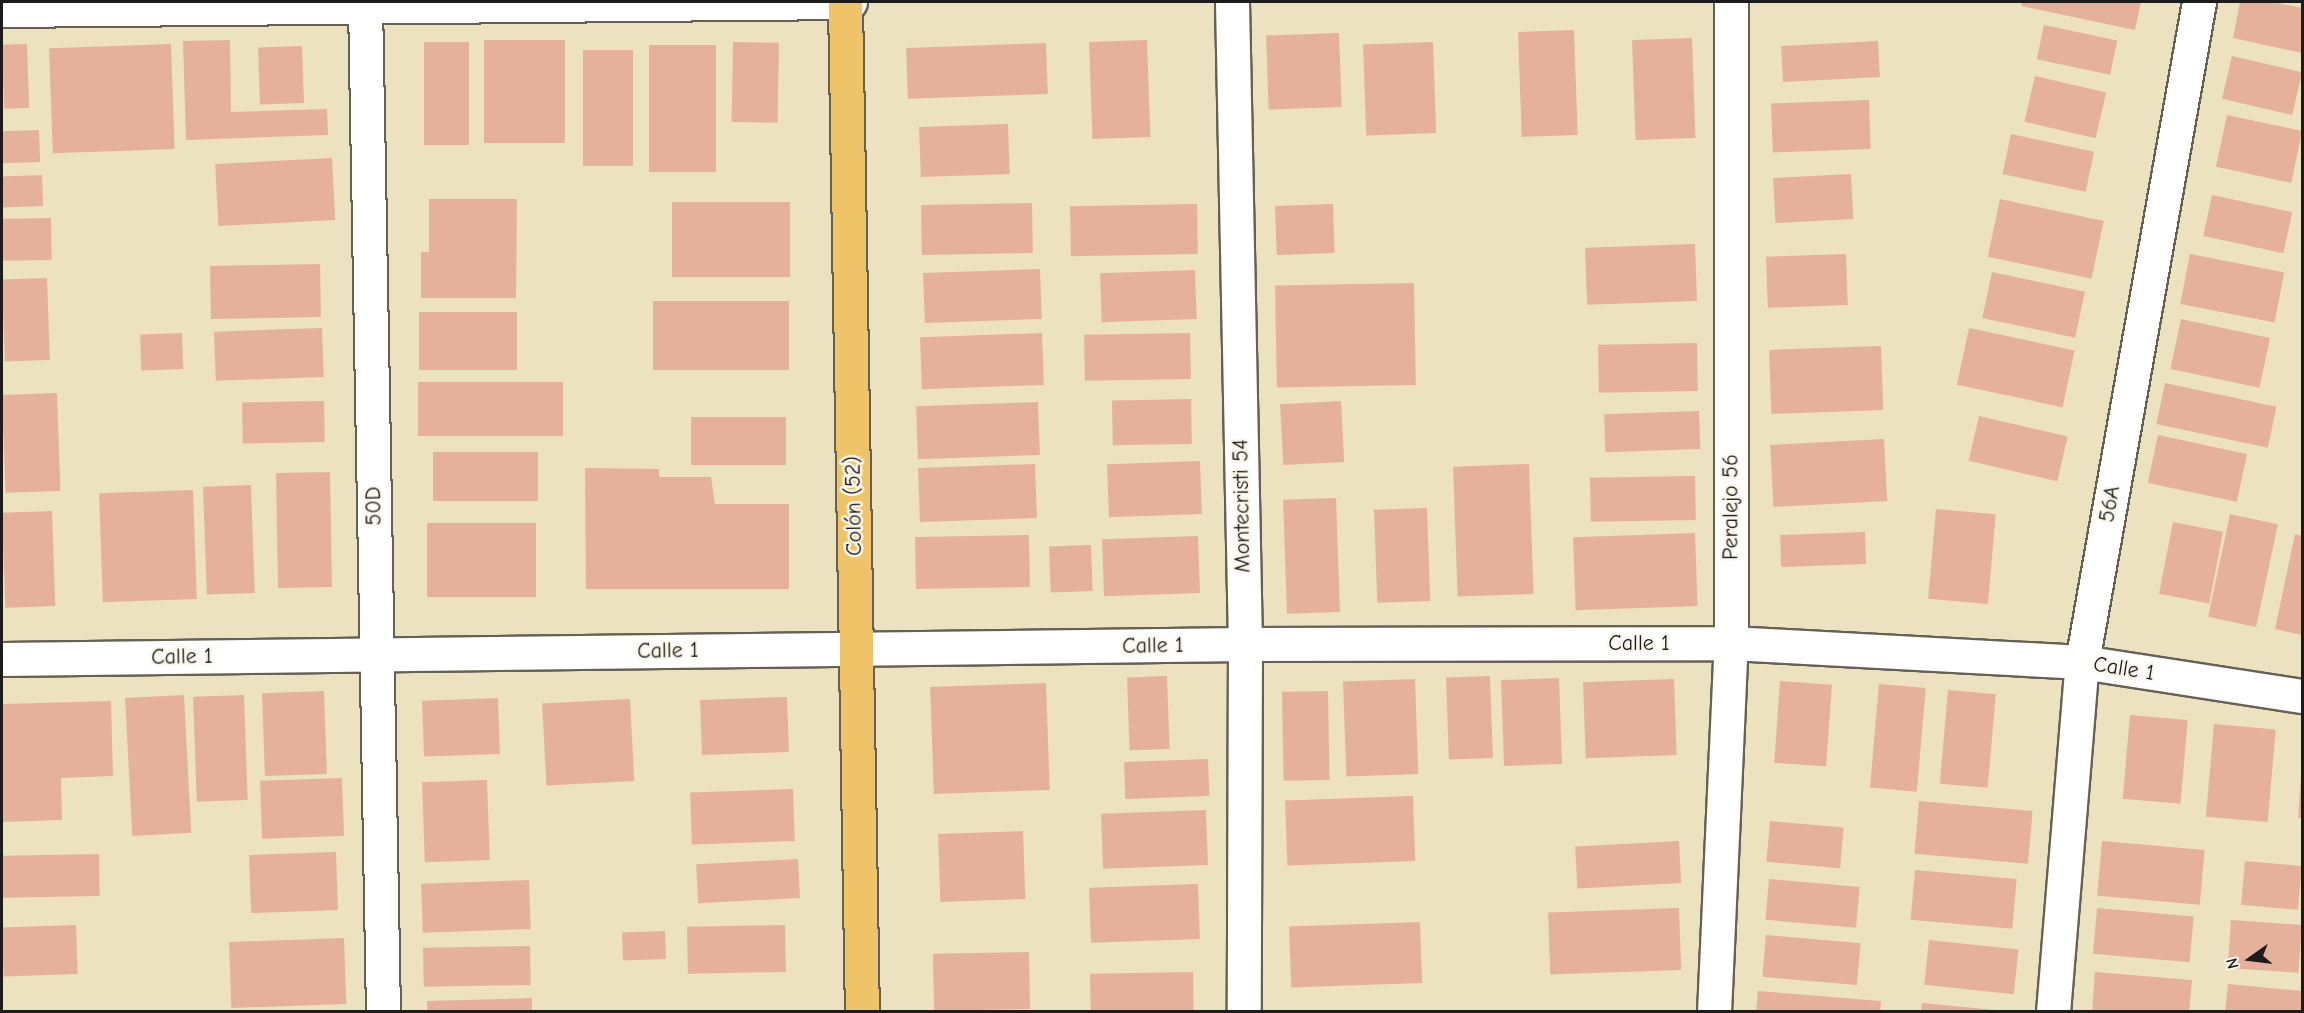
<!DOCTYPE html>
<meta charset="utf-8">
<style>
body{margin:0}
#map{position:relative;width:2304px;height:1013px;overflow:hidden;background:#ece2c0;font-family:"Comic Neue",sans-serif}
div>[style]{position:absolute}
.building>*{inset:0;background:#e6b19a;transform-origin:0 0}
.roads{filter:drop-shadow(2px 0 #656155) drop-shadow(-2px 0 #656155) drop-shadow(0 2px #656155) drop-shadow(0 -2px #656155)}
.minor>*{height:33px;margin:-16.5px;padding:0 16.5px;transform-origin:16.5px;border-radius:16.5px;background:#fff}
.major>*{height:33px;margin:-16.5px;padding:0 16.5px;transform-origin:16.5px;border-radius:16.5px;background:#efc469}
span{translate:-50% -50%;white-space:nowrap;text-align:center;line-height:1.15;-webkit-text-stroke:5px #fbf7ec;paint-order:stroke}
.street-label{font-size:22px;color:#1c1c1c}
.frame{position:absolute;inset:0;border:3px solid #1c1c1c;pointer-events:none}
.north{position:absolute;left:2220px;top:929px;width:60px;height:60px;-webkit-text-stroke:4px #fbf7ec;paint-order:stroke;rotate:256deg;font-size:16px;font-weight:700;line-height:24px;text-align:center;color:#1c1c1c}
.north::after{content:'';display:block;margin:auto;width:21px;height:27px;background:#1c1c1c;clip-path:polygon(50% 0,100% 100%,50% 72%,0 100%)}
</style>
<div id="map">
<div class="building">
<i style="clip-path:polygon(2022px 2px,2141px 2px,2135px 30px,2021px 6px)"></i>
<i style="clip-path:polygon(2240px 2px,2272px 2px,2302px 8px,2302px 53px,2233px 38px)"></i>
<i style="left:2044px;top:25px;width:75px;height:35px;rotate:12deg"></i>
<i style="left:1574px;top:30px;width:105px;height:56px;rotate:88deg"></i>
<i style="left:1339px;top:33px;width:74px;height:73px;rotate:88deg"></i>
<i style="left:1692px;top:38px;width:100px;height:60px;rotate:88deg"></i>
<i style="clip-path:polygon(230px 40px,231px 112px,327px 109px,328px 135px,186px 140px,183px 41px)"></i>
<i style="left:484px;top:40px;width:81px;height:103px"></i>
<i style="left:1147px;top:40px;width:97px;height:58px;rotate:88deg"></i>
<i style="left:1878px;top:41px;width:36px;height:97px;rotate:87deg"></i>
<i style="left:424px;top:42px;width:45px;height:103px"></i>
<i style="left:733px;top:42px;width:46px;height:80px;rotate:1deg"></i>
<i style="left:1433px;top:42px;width:91px;height:70px;rotate:88deg"></i>
<i style="left:1046px;top:43px;width:51px;height:140px;rotate:88deg"></i>
<i style="left:27px;top:44px;width:64px;height:25px;rotate:88deg"></i>
<i style="left:171px;top:44px;width:105px;height:122px;rotate:88deg"></i>
<i style="left:649px;top:45px;width:67px;height:127px"></i>
<i style="left:302px;top:46px;width:57px;height:44px;rotate:88deg"></i>
<i style="left:583px;top:50px;width:50px;height:116px"></i>
<i style="left:2232px;top:56px;width:72px;height:44px;rotate:13deg"></i>
<i style="left:2035px;top:76px;width:73px;height:47px;rotate:13deg"></i>
<i style="left:1869px;top:100px;width:49px;height:98px;rotate:88deg"></i>
<i style="left:2227px;top:115px;width:77px;height:53px;rotate:12deg"></i>
<i style="left:1008px;top:124px;width:50px;height:89px;rotate:88deg"></i>
<i style="left:39px;top:130px;width:32px;height:37px;rotate:88deg"></i>
<i style="left:2011px;top:134px;width:85px;height:41px;rotate:12deg"></i>
<i style="left:332px;top:158px;width:62px;height:117px;rotate:87deg"></i>
<i style="left:1851px;top:174px;width:45px;height:78px;rotate:87deg"></i>
<i style="left:42px;top:175px;width:31px;height:40px;rotate:88deg"></i>
<i style="left:2212px;top:195px;width:82px;height:42px;rotate:12deg"></i>
<i style="clip-path:polygon(429px 199px,517px 199px,516px 298px,421px 298px,421px 252px,429px 252px)"></i>
<i style="left:2000px;top:199px;width:106px;height:59px;rotate:12deg"></i>
<i style="left:672px;top:202px;width:118px;height:75px"></i>
<i style="left:1032px;top:203px;width:50px;height:111px;rotate:89deg"></i>
<i style="left:1197px;top:204px;width:50px;height:127px;rotate:89deg"></i>
<i style="left:1333px;top:204px;width:49px;height:58px;rotate:88deg"></i>
<i style="left:51px;top:218px;width:42px;height:49px;rotate:89deg"></i>
<i style="left:1695px;top:244px;width:57px;height:110px;rotate:88deg"></i>
<i style="left:1846px;top:254px;width:51px;height:80px;rotate:88deg"></i>
<i style="left:2190px;top:254px;width:96px;height:51px;rotate:11deg"></i>
<i style="left:320px;top:264px;width:53px;height:110px;rotate:89deg"></i>
<i style="left:1040px;top:269px;width:50px;height:117px;rotate:88deg"></i>
<i style="left:1195px;top:270px;width:49px;height:95px;rotate:88deg"></i>
<i style="left:1992px;top:272px;width:95px;height:47px;rotate:12deg"></i>
<i style="left:47px;top:278px;width:82px;height:45px;rotate:88deg"></i>
<i style="left:1414px;top:283px;width:102px;height:139px;rotate:89deg"></i>
<i style="left:789px;top:301px;width:69px;height:136px;rotate:90deg"></i>
<i style="left:419px;top:312px;width:98px;height:58px"></i>
<i style="left:2181px;top:319px;width:91px;height:51px;rotate:12deg"></i>
<i style="left:322px;top:328px;width:49px;height:108px;rotate:88deg"></i>
<i style="left:1969px;top:328px;width:108px;height:58px;rotate:12deg"></i>
<i style="left:182px;top:333px;width:36px;height:42px;rotate:88deg"></i>
<i style="left:1042px;top:333px;width:52px;height:122px;rotate:88deg"></i>
<i style="left:1190px;top:333px;width:46px;height:106px;rotate:89deg"></i>
<i style="left:1697px;top:343px;width:48px;height:99px;rotate:89deg"></i>
<i style="left:1881px;top:346px;width:64px;height:112px;rotate:88deg"></i>
<i style="left:418px;top:382px;width:145px;height:54px"></i>
<i style="left:2165px;top:383px;width:114px;height:42px;rotate:12deg"></i>
<i style="left:57px;top:393px;width:98px;height:55px;rotate:88deg"></i>
<i style="left:1191px;top:399px;width:45px;height:79px;rotate:89deg"></i>
<i style="left:324px;top:401px;width:41px;height:82px;rotate:89deg"></i>
<i style="left:1341px;top:401px;width:61px;height:61px;rotate:87deg"></i>
<i style="left:1038px;top:402px;width:53px;height:122px;rotate:88deg"></i>
<i style="left:1699px;top:411px;width:38px;height:95px;rotate:88deg"></i>
<i style="left:1979px;top:416px;width:91px;height:46px;rotate:13deg"></i>
<i style="left:691px;top:417px;width:95px;height:48px"></i>
<i style="left:2158px;top:435px;width:91px;height:49px;rotate:12deg"></i>
<i style="left:1884px;top:439px;width:62px;height:114px;rotate:87deg"></i>
<i style="left:433px;top:452px;width:105px;height:49px"></i>
<i style="left:1200px;top:461px;width:53px;height:93px;rotate:88deg"></i>
<i style="left:1035px;top:464px;width:54px;height:117px;rotate:88deg"></i>
<i style="left:1529px;top:464px;width:130px;height:76px;rotate:88deg"></i>
<i style="clip-path:polygon(585px 468px,659px 469px,659px 477px,711px 477px,715px 504px,789px 504px,789px 589px,586px 589px)"></i>
<i style="left:330px;top:472px;width:115px;height:54px;rotate:89deg"></i>
<i style="left:1695px;top:476px;width:44px;height:105px;rotate:89deg"></i>
<i style="left:251px;top:485px;width:108px;height:48px;rotate:88deg"></i>
<i style="left:193px;top:490px;width:109px;height:94px;rotate:88deg"></i>
<i style="left:1336px;top:498px;width:114px;height:53px;rotate:88deg"></i>
<i style="left:1427px;top:508px;width:93px;height:53px;rotate:88deg"></i>
<i style="left:1936px;top:509px;width:60px;height:90px;rotate:5deg"></i>
<i style="left:52px;top:511px;width:95px;height:50px;rotate:88deg"></i>
<i style="left:2230px;top:514px;width:49px;height:105px;rotate:12deg"></i>
<i style="left:2173px;top:522px;width:51px;height:73px;rotate:11deg"></i>
<i style="left:536px;top:523px;width:74px;height:109px;rotate:90deg"></i>
<i style="left:1865px;top:532px;width:32px;height:85px;rotate:88deg"></i>
<i style="left:1695px;top:533px;width:73px;height:122px;rotate:88deg"></i>
<i style="clip-path:polygon(2295px 534px,2302px 536px,2302px 635px,2275px 629px)"></i>
<i style="left:1029px;top:535px;width:52px;height:114px;rotate:89deg"></i>
<i style="left:1198px;top:536px;width:57px;height:96px;rotate:88deg"></i>
<i style="left:1091px;top:545px;width:46px;height:42px;rotate:88deg"></i>
<i style="left:1167px;top:676px;width:73px;height:40px;rotate:88deg"></i>
<i style="left:1490px;top:676px;width:82px;height:44px;rotate:88deg"></i>
<i style="left:1559px;top:678px;width:86px;height:58px;rotate:88deg"></i>
<i style="left:1415px;top:679px;width:95px;height:72px;rotate:88deg"></i>
<i style="left:1674px;top:679px;width:76px;height:91px;rotate:88deg"></i>
<i style="left:1780px;top:681px;width:52px;height:82px;rotate:4deg"></i>
<i style="left:1046px;top:683px;width:107px;height:116px;rotate:88deg"></i>
<i style="left:1879px;top:684px;width:47px;height:104px;rotate:5deg"></i>
<i style="left:1948px;top:690px;width:48px;height:94px;rotate:5deg"></i>
<i style="left:324px;top:691px;width:83px;height:62px;rotate:88deg"></i>
<i style="left:1328px;top:691px;width:89px;height:46px;rotate:89deg"></i>
<i style="left:184px;top:695px;width:138px;height:59px;rotate:87deg"></i>
<i style="left:244px;top:695px;width:105px;height:51px;rotate:88deg"></i>
<i style="left:787px;top:697px;width:55px;height:87px;rotate:88deg"></i>
<i style="left:498px;top:698px;width:56px;height:76px;rotate:88deg"></i>
<i style="left:630px;top:699px;width:82px;height:88px;rotate:87deg"></i>
<i style="clip-path:polygon(111px 701px,113px 776px,61px 778px,62px 820px,2px 822px,2px 704px)"></i>
<i style="left:2130px;top:715px;width:58px;height:84px;rotate:5deg"></i>
<i style="left:2214px;top:724px;width:62px;height:93px;rotate:5deg"></i>
<i style="left:1208px;top:759px;width:37px;height:84px;rotate:88deg"></i>
<i style="clip-path:polygon(2301px 776px,2302px 776px,2302px 818px,2298px 818px)"></i>
<i style="left:342px;top:778px;width:58px;height:82px;rotate:88deg"></i>
<i style="left:487px;top:780px;width:80px;height:65px;rotate:88deg"></i>
<i style="left:793px;top:789px;width:52px;height:103px;rotate:88deg"></i>
<i style="left:1413px;top:796px;width:65px;height:128px;rotate:88deg"></i>
<i style="left:1919px;top:801px;width:114px;height:53px;rotate:5deg"></i>
<i style="left:1206px;top:810px;width:55px;height:105px;rotate:88deg"></i>
<i style="left:1770px;top:821px;width:74px;height:41px;rotate:5deg"></i>
<i style="left:1023px;top:831px;width:68px;height:85px;rotate:88deg"></i>
<i style="left:1679px;top:841px;width:42px;height:104px;rotate:87deg"></i>
<i style="left:2102px;top:841px;width:103px;height:55px;rotate:5deg"></i>
<i style="left:336px;top:852px;width:58px;height:87px;rotate:88deg"></i>
<i style="left:99px;top:854px;width:42px;height:97px;rotate:89deg"></i>
<i style="left:798px;top:859px;width:39px;height:102px;rotate:87deg"></i>
<i style="left:2245px;top:861px;width:57px;height:44px;rotate:5deg"></i>
<i style="left:1915px;top:870px;width:102px;height:50px;rotate:5deg"></i>
<i style="left:1769px;top:879px;width:91px;height:41px;rotate:5deg"></i>
<i style="left:529px;top:880px;width:49px;height:108px;rotate:88deg"></i>
<i style="left:1198px;top:884px;width:55px;height:109px;rotate:88deg"></i>
<i style="left:1679px;top:908px;width:62px;height:131px;rotate:88deg"></i>
<i style="left:2097px;top:908px;width:97px;height:46px;rotate:5deg"></i>
<i style="left:2231px;top:920px;width:71px;height:48px;rotate:4deg"></i>
<i style="left:1420px;top:922px;width:61px;height:131px;rotate:88deg"></i>
<i style="left:76px;top:925px;width:49px;height:74px;rotate:88deg"></i>
<i style="left:785px;top:925px;width:47px;height:98px;rotate:89deg"></i>
<i style="left:665px;top:931px;width:28px;height:43px;rotate:88deg"></i>
<i style="left:1766px;top:935px;width:95px;height:42px;rotate:5deg"></i>
<i style="left:344px;top:938px;width:66px;height:115px;rotate:88deg"></i>
<i style="left:1929px;top:940px;width:90px;height:45px;rotate:6deg"></i>
<i style="left:530px;top:946px;width:39px;height:107px;rotate:89deg"></i>
<i style="left:1029px;top:952px;width:57px;height:96px;rotate:89deg"></i>
<i style="left:1193px;top:972px;width:40px;height:103px;rotate:89deg"></i>
<i style="clip-path:polygon(2095px 972px,2192px 980px,2189px 1012px,2092px 1012px)"></i>
<i style="clip-path:polygon(2228px 984px,2302px 991px,2302px 1012px,2225px 1012px)"></i>
<i style="clip-path:polygon(1758px 991px,1881px 1001px,1880px 1012px,1756px 1012px)"></i>
<i style="clip-path:polygon(532px 998px,532px 1012px,427px 1012px,427px 1001px)"></i>
<i style="clip-path:polygon(1922px 1003px,1995px 1010px,1995px 1012px,1921px 1012px)"></i>
</div>
<div class="roads">
<div class="minor">
<i style="left:365px;top:2px;width:1010px;rotate:88.98deg"></i>
<i style="left:1232px;top:2px;width:642px;rotate:88.84deg"></i>
<i style="left:1245px;top:644px;width:368px;rotate:90.2deg"></i>
<i style="left:2px;top:10px;width:848px;rotate:-0.54deg"></i>
<i style="left:2px;top:659px;width:1243px;rotate:-0.69deg"></i>
<i style="left:1245px;top:644px;width:486px;rotate:-0.1deg"></i>
<i style="left:1731px;top:643px;width:352px;rotate:3.1deg"></i>
<i style="left:2082px;top:662px;width:223px;rotate:8.8deg"></i>
<i style="left:1714px;top:1012px;width:369px;rotate:-87.4deg"></i>
<i style="left:1731px;top:643px;width:641px;rotate:-90deg"></i>
<i style="left:2053px;top:1012px;width:351px;rotate:-85.3deg"></i>
<i style="left:2082px;top:662px;width:670px;rotate:-79.95deg"></i>
</div>
<div class="major">
<i style="left:845px;top:2px;width:1010px;rotate:89.04deg"></i>
</div>
</div>
<div class="street-label">
<span style="left:2110px;top:504px;rotate:-80deg">56A</span>
<span style="left:374px;top:506px;rotate:-91deg">50D</span>
<span style="left:854px;top:506px;rotate:-91deg">Colón (52)</span>
<span style="left:1242px;top:506px;rotate:-91deg">Montecristi 54</span>
<span style="left:1731px;top:507px;rotate:-90deg">Peralejo 56</span>
<span style="left:1639px;top:644px">Calle 1</span>
<span style="left:1153px;top:646px;rotate:-1deg">Calle 1</span>
<span style="left:668px;top:651px;rotate:-1deg">Calle 1</span>
<span style="left:182px;top:657px;rotate:-1deg">Calle 1</span>
<span style="left:2124px;top:669px;rotate:9deg">Calle 1</span>
</div>
<div class="frame"></div>
<div class="north">N</div>
</div>
